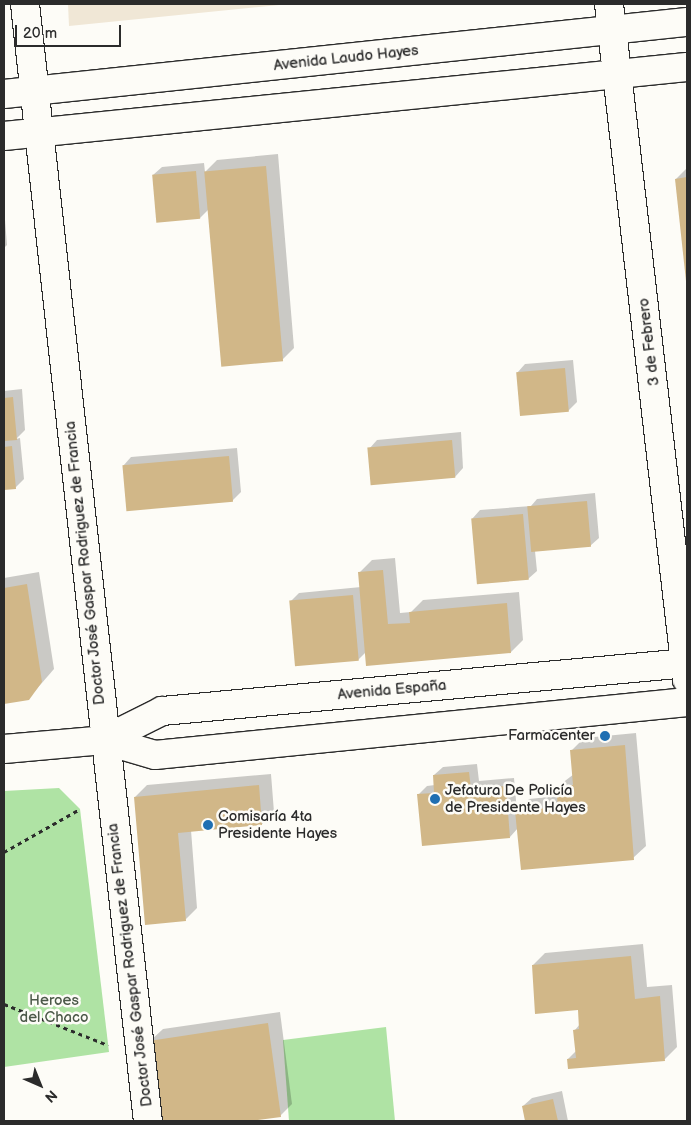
<!DOCTYPE html>
<meta charset="utf-8">
<style>
body{margin:0}
#map{position:relative;width:691px;height:1125px;overflow:hidden;background:#fdfcf7;font-family:"Balsamiq Sans",sans-serif}
div>[style]{position:absolute}
.built>*{inset:0;background:#f0e7d6}
.green>*{inset:0;background:#afe3a4}
.shadow>*{inset:0;background:#0003}
.building>*{inset:0;background:#d1b788;transform-origin:0 0}
.path>*{height:3px;margin-top:-1.5px;transform-origin:0;background:repeating-linear-gradient(90deg,#2b2b2b 0 4px,transparent 0 8px)}
.roads{filter:drop-shadow(1px 0 #2b2b2b) drop-shadow(-1px 0 #2b2b2b) drop-shadow(0 1px #2b2b2b) drop-shadow(0 -1px #2b2b2b)}
.minor>*{height:28px;margin:-14px;padding:0 14px;transform-origin:14px;border-radius:14px;background:#fdfcf7}
.dots>*{width:14px;height:14px;translate:-50% -50%;box-sizing:border-box;border:2px solid #fdfcf7;border-radius:50%}
span{translate:-50% -50%;white-space:nowrap;text-align:center;line-height:1.15;-webkit-text-stroke:5px #fdfcf7;paint-order:stroke}
.street-label{font-size:15px;color:#2b2b2b}
.poi-label{font-size:15px;color:#2b2b2b}
.right{translate:-100% -50%;text-align:right}
.left{translate:0 -50%;text-align:left}
.park-label{font-size:15px;color:#4c5949}
.frame{position:absolute;inset:0;border:5px solid #2b2b2b;pointer-events:none}
.north{position:absolute;left:15px;top:1060px;width:50px;height:50px;-webkit-text-stroke:4px #fdfcf7;paint-order:stroke;rotate:136deg;font-size:14px;font-weight:700;line-height:20px;text-align:center;color:#2b2b2b}
.north::after{content:'';display:block;margin:auto;width:18px;height:22px;background:#2b2b2b;clip-path:polygon(50% 0,100% 100%,50% 72%,0 100%)}
.scale{position:absolute;left:15px;top:25px;width:106px;height:22px;box-sizing:border-box;border:2px solid #2b2b2b;border-top:0;padding-left:6px;font-size:15px;line-height:18px;white-space:nowrap;color:#2b2b2b;-webkit-text-stroke:4px #fdfcf7;paint-order:stroke}
</style>
<div id="map">
<div class="built">
<i style="clip-path:polygon(68px 4px,289px 4px,69px 26px)"></i>
</div>
<div class="green">
<i style="clip-path:polygon(59px 788px,80px 809px,109px 1052px,4px 1067px,4px 791px)"></i>
<i style="clip-path:polygon(386px 1027px,395px 1121px,289px 1121px,283px 1040px)"></i>
</div>
<div class="shadow">
<i style="clip-path:polygon(278px 154px,294px 348px,282px 360px,208px 210px,200px 218px,153px 175px,162px 167px,204px 163px,205px 172px,217px 160px)"></i>
<i style="clip-path:polygon(687px 168px,687px 281px,676px 179px)"></i>
<i style="clip-path:polygon(4px 207px,7px 245px,4px 248px)"></i>
<i style="clip-path:polygon(573px 360px,577px 402px,568px 411px,517px 373px,525px 364px)"></i>
<i style="clip-path:polygon(22px 389px,25px 430px,16px 439px,20px 438px,24px 479px,15px 488px,4px 489px,4px 391px)"></i>
<i style="clip-path:polygon(461px 432px,463px 468px,455px 477px,369px 449px,377px 440px)"></i>
<i style="clip-path:polygon(237px 448px,241px 492px,232px 501px,123px 466px,131px 457px)"></i>
<i style="clip-path:polygon(595px 493px,599px 538px,590px 546px,535px 551px,537px 571px,528px 579px,472px 519px,480px 510px,531px 506px,537px 499px)"></i>
<i style="clip-path:polygon(395px 558px,400px 613px,411px 612px,423px 600px,519px 592px,523px 640px,511px 652px,366px 652px,358px 660px,291px 601px,299px 593px,361px 587px,360px 572px,372px 560px)"></i>
<i style="clip-path:polygon(39px 572px,54px 669px,28px 699px,4px 702px,4px 578px)"></i>
<i style="clip-path:polygon(636px 733px,646px 846px,633px 858px,518px 828px,510px 837px,419px 794px,427px 786px,435px 785px,434px 775px,443px 767px,477px 764px,479px 781px,514px 778px,517px 811px,529px 799px,558px 796px,557px 787px,574px 774px,572px 750px,584px 738px)"></i>
<i style="clip-path:polygon(271px 774px,274px 812px,262px 824px,191px 830px,197px 908px,185px 920px,135px 797px,147px 785px)"></i>
<i style="clip-path:polygon(643px 944px,647px 987px,672px 985px,677px 1047px,665px 1059px,568px 1059px,576px 1051px,575px 1030px,580px 1024px,579px 1009px,533px 965px,545px 953px)"></i>
<i style="clip-path:polygon(280px 1012px,292px 1104px,280px 1116px,242px 1121px,161px 1121px,150px 1041px,163px 1029px)"></i>
<i style="clip-path:polygon(562px 1091px,568px 1121px,526px 1121px,523px 1106px,532px 1098px)"></i>
</div>
<div class="building">
<i style="left:266px;top:166px;width:196px;height:62px;rotate:85deg"></i>
<i style="left:196px;top:171px;width:48px;height:44px;rotate:85deg"></i>
<i style="clip-path:polygon(687px 177px,687px 281px,686px 281px,675px 179px)"></i>
<i style="left:565px;top:368px;width:44px;height:49px;rotate:85deg"></i>
<i style="clip-path:polygon(13px 397px,17px 440px,4px 441px,4px 398px)"></i>
<i style="left:452px;top:440px;width:38px;height:85px;rotate:85deg"></i>
<i style="clip-path:polygon(12px 446px,16px 489px,4px 490px,4px 447px)"></i>
<i style="left:229px;top:456px;width:46px;height:107px;rotate:85deg"></i>
<i style="left:587px;top:501px;width:46px;height:60px;rotate:85deg"></i>
<i style="left:523px;top:514px;width:66px;height:52px;rotate:85deg"></i>
<i style="clip-path:polygon(383px 570px,388px 624px,410px 623px,409px 612px,507px 603px,511px 653px,366px 666px,358px 572px)"></i>
<i style="clip-path:polygon(27px 584px,42px 682px,29px 700px,4px 704px,4px 588px)"></i>
<i style="left:353px;top:595px;width:66px;height:64px;rotate:85deg"></i>
<i style="clip-path:polygon(625px 745px,634px 860px,521px 870px,515px 811px,558px 807px,556px 786px,573px 785px,570px 750px)"></i>
<i style="clip-path:polygon(469px 772px,471px 789px,506px 786px,510px 838px,422px 846px,417px 794px,434px 793px,433px 775px)"></i>
<i style="clip-path:polygon(259px 785px,262px 825px,178px 833px,186px 921px,145px 925px,134px 797px)"></i>
<i style="clip-path:polygon(631px 956px,635px 999px,660px 996px,665px 1061px,568px 1069px,567px 1059px,576px 1058px,573px 1030px,579px 1029px,578px 1010px,535px 1014px,532px 965px)"></i>
<i style="clip-path:polygon(268px 1023px,281px 1117px,251px 1121px,160px 1121px,149px 1041px)"></i>
<i style="clip-path:polygon(553px 1099px,558px 1121px,525px 1121px,522px 1106px)"></i>
</div>
<div class="path">
<i style="left:4px;top:852px;width:87px;rotate:-29.5deg"></i>
<i style="left:4px;top:1004px;width:112px;rotate:21.5deg"></i>
</div>
<div class="roads">
<div class="minor">
<i style="left:25px;top:4px;width:1124px;rotate:83.72deg"></i>
<i style="left:609px;top:4px;width:680px;rotate:83.42deg"></i>
<i style="left:4px;top:94px;width:687px;rotate:-6.02deg"></i>
<i style="left:4px;top:136px;width:686px;rotate:-5.77deg"></i>
<i style="left:104px;top:740px;width:65px;rotate:-26.6deg"></i>
<i style="left:162px;top:711px;width:527px;rotate:-5.22deg"></i>
<i style="left:4px;top:749px;width:100px;rotate:-5.1deg"></i>
<i style="left:104px;top:740px;width:53px;rotate:16.4deg"></i>
<i style="left:155px;top:755px;width:535px;rotate:-5.69deg"></i>
</div>
</div>
<div class="dots">
<i style="left:605px;top:736px;background:#1f6fb2"></i>
<i style="left:435px;top:799px;background:#1f6fb2"></i>
<i style="left:208px;top:825px;background:#1f6fb2"></i>
</div>
<div class="street-label">
<span style="left:346px;top:58px;rotate:-6deg">Avenida Laudo Hayes</span>
<span style="left:649px;top:342px;rotate:-97deg">3 de Febrero</span>
<span style="left:85px;top:563px;rotate:-96deg">Doctor José Gaspar Rodriguez de Francia</span>
<span style="left:392px;top:690px;rotate:-5deg">Avenida España</span>
<span style="left:130px;top:965px;rotate:-97deg">Doctor José Gaspar Rodriguez de Francia</span>
</div>
<div class="poi-label">
<span class="right" style="left:595px;top:736px">Farmacenter</span>
<span class="left" style="left:445px;top:799px">Jefatura De Policía<br>de Presidente Hayes</span>
<span class="left" style="left:218px;top:825px">Comisaría 4ta<br>Presidente Hayes</span>
</div>
<div class="park-label">
<span style="left:54px;top:1009px">Heroes<br>del Chaco</span>
</div>
<div class="frame"></div>
<div class="north">N</div>
<div class="scale">20 m</div>
</div>
